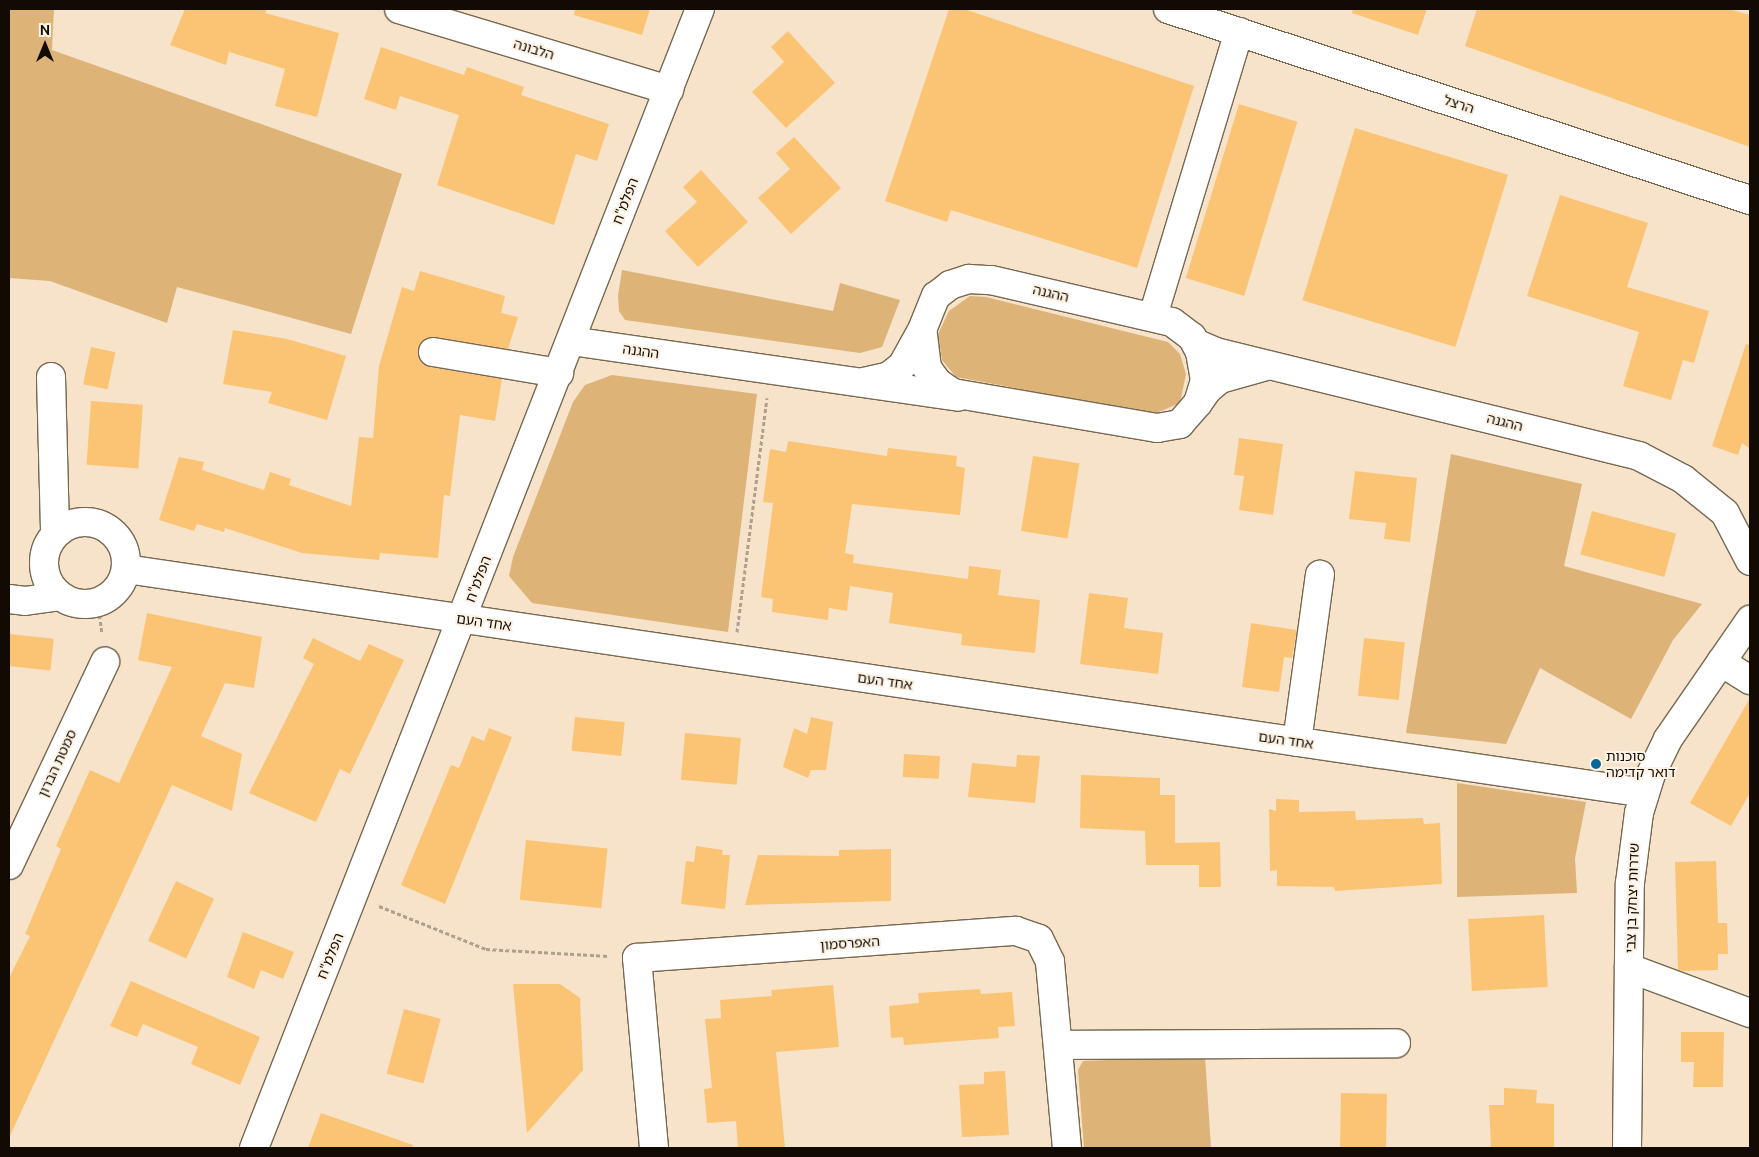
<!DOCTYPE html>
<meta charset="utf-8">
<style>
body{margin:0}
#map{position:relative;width:1759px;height:1157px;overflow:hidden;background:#f6e3ca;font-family:Ubuntu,"Noto Sans Hebrew",sans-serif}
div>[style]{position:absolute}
.green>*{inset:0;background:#ddb378}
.building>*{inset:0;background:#fbc475;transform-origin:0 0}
.path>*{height:3px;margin-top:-1.5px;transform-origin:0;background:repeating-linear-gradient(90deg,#afa08d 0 4px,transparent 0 6.5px)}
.roads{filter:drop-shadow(1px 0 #786852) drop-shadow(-1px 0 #786852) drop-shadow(0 1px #786852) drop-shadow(0 -1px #786852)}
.minor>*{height:28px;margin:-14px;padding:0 14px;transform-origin:14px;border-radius:14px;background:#fff}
.minor>.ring{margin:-14px;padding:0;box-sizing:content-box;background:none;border:28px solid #fff;border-radius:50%}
.dots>*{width:14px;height:14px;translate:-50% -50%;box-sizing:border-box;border:2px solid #fdf2e3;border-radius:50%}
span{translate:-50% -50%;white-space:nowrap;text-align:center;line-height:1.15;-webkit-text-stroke:4px #fdf2e3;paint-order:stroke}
.street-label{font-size:14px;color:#110b04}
.poi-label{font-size:14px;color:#110b04}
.left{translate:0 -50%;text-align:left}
.frame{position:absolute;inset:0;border:10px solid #110b04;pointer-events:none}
.north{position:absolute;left:20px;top:20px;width:50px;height:50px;-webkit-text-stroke:4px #fdf2e3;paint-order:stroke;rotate:0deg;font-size:14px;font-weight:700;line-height:20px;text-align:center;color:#110b04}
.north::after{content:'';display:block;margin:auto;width:18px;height:22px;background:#110b04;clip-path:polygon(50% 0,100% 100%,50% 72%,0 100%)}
</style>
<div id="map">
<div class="green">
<i style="clip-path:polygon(9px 9px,54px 9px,52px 50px,402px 174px,351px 334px,177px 287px,167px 323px,50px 281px,9px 278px)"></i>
<i style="clip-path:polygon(622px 270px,833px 311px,840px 283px,900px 300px,882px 347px,860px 353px,625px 320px,619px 311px,618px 296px)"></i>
<i style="clip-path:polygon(970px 296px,986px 297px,1168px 342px,1180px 354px,1186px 374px,1180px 403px,1154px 414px,956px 377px,942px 360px,938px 334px,949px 311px)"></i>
<i style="clip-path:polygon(612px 375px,757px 394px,728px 632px,532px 603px,509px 576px,513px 557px,573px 402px,585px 385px)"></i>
<i style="clip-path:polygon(1451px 454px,1582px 484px,1564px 566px,1702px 604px,1673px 640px,1631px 719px,1540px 668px,1506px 744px,1406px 733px)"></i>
<i style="clip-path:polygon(1457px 783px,1586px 802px,1575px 858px,1577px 893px,1457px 897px)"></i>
<i style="clip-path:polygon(1205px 1056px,1211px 1148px,1084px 1148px,1078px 1070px,1083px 1061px)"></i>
</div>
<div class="building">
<i style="clip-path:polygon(185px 9px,267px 9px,265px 13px,339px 33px,317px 117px,275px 106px,285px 69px,229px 52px,226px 65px,170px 45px)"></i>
<i style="clip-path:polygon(575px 9px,650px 9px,642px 35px,574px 15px)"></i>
<i style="clip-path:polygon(949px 9px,964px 9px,1194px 86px,1137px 268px,951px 210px,947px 222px,885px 201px)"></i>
<i style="clip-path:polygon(1353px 9px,1427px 9px,1418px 35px,1352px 13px)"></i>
<i style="clip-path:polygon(1477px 9px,1729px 9px,1750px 15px,1750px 147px,1465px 46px)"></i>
<i style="clip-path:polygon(788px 31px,835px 83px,786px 128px,752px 92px,784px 62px,771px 47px)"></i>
<i style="clip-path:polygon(381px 47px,464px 75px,467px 67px,524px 87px,521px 95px,609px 124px,597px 161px,576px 154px,554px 225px,437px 185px,459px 115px,400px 96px,396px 110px,364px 99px)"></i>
<i style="left:1239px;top:104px;width:61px;height:182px;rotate:17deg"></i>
<i style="left:1355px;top:128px;width:160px;height:180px;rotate:17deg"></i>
<i style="clip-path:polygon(794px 137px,841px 188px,791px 234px,758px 198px,790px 169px,776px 153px)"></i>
<i style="clip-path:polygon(701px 170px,748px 222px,698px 267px,665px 231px,697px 202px,683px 187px)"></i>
<i style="clip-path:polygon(1560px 195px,1648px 223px,1627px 287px,1709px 311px,1694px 363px,1683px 360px,1671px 400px,1623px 386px,1639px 332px,1527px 296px)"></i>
<i style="clip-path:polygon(420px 271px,505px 296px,501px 313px,518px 317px,508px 349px,435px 337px,427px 338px,418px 349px,419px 358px,430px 367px,502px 379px,495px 421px,460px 415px,450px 496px,444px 495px,438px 558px,380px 553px,379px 560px,302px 553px,225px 528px,224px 532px,197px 524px,194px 531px,159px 520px,179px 457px,204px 462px,202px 470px,264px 490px,270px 472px,291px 479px,289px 485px,351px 506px,359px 437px,373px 438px,379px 366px,402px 287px,414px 291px)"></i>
<i style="clip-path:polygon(233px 330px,287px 339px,346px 356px,327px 420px,268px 403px,272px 392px,223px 384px)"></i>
<i style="clip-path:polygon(1746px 344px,1750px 345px,1750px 449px,1742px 443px,1738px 455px,1712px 446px)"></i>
<i style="left:91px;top:347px;width:25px;height:38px;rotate:12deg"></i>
<i style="left:91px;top:401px;width:52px;height:64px;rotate:4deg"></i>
<i style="clip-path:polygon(1239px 438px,1283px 444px,1273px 515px,1239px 510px,1244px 476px,1234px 475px)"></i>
<i style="clip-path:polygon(788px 441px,887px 456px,888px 448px,957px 456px,956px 466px,965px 468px,960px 515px,852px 504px,845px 553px,854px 555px,853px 563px,968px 579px,969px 566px,1001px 570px,998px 595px,1040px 600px,1035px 653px,961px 645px,962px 634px,889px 623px,893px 593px,850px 586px,847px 611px,829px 608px,828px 620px,772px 612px,773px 599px,761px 597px,773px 503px,763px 502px,770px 449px,786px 452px)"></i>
<i style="left:1033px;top:456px;width:47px;height:76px;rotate:9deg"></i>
<i style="clip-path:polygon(1355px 471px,1417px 478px,1410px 542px,1384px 539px,1386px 523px,1349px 519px)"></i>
<i style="left:1592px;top:511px;width:87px;height:45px;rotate:15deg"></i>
<i style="clip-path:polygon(1089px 593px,1128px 598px,1124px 628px,1163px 633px,1158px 674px,1080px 664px)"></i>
<i style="clip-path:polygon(147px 613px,262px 637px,254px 688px,225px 683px,201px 736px,242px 754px,232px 811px,172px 785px,9px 1138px,9px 978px,30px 936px,25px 934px,61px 849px,56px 846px,90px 770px,119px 783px,172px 667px,138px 660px)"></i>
<i style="clip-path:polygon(1251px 623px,1297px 630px,1292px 658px,1284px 657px,1279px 692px,1242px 687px)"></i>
<i style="left:9px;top:634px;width:45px;height:32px;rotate:6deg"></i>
<i style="clip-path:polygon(313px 638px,360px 661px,369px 644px,404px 660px,350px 774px,340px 769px,316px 822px,249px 793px,314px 664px,303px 658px)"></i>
<i style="left:1364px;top:638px;width:41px;height:58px;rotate:6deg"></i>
<i style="clip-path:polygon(1750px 698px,1750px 793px,1731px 826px,1690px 803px)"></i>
<i style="left:575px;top:717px;width:50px;height:34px;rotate:6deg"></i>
<i style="clip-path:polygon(811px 717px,833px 722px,826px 770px,811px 770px,808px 778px,783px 767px,794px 728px,807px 734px)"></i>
<i style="clip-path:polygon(489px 728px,512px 737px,445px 904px,401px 885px,451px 765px,459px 768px,472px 736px,484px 741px)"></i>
<i style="left:685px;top:733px;width:56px;height:47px;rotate:5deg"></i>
<i style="left:904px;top:754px;width:36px;height:23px;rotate:3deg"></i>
<i style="clip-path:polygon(1017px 755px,1040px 756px,1035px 803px,968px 797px,972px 763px,1016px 767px)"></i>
<i style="clip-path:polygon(1081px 775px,1160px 778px,1160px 795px,1175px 795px,1175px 843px,1220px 842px,1221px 887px,1199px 887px,1199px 865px,1146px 865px,1145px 831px,1080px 828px)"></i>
<i style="clip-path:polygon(1276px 799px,1299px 800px,1299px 812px,1355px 811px,1356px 820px,1423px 818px,1424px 824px,1440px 823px,1442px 884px,1335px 891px,1334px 887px,1277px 886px,1277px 870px,1270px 871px,1269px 809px,1276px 811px)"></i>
<i style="left:526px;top:840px;width:82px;height:60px;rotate:6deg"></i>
<i style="clip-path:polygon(696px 846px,723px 850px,722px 855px,730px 855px,725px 909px,681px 904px,686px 861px,694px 862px)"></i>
<i style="clip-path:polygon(891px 849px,891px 901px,745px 905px,758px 855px,839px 856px,839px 850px)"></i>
<i style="clip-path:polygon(1716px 861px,1718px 923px,1727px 923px,1728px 954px,1718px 954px,1718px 970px,1682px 971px,1678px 970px,1675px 862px)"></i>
<i style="left:176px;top:881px;width:42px;height:66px;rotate:25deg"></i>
<i style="left:1544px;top:915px;width:72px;height:76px;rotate:87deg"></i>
<i style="clip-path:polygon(243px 932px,294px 952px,283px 979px,261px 970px,254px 989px,227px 977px)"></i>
<i style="clip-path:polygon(131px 981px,260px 1037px,240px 1085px,191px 1064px,198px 1047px,143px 1024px,137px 1037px,110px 1026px)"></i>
<i style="clip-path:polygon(513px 984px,560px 984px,580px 998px,583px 1070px,527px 1133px)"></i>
<i style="clip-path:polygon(833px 985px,839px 1047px,776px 1052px,785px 1148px,738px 1148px,736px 1121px,707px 1123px,704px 1089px,712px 1088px,705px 1019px,721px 1018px,720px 1000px,772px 996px,771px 990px)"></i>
<i style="clip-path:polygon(980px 989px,981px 994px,1012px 992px,1015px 1026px,998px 1027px,999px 1038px,904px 1045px,903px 1037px,891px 1038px,889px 1006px,919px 1003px,918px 993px)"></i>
<i style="left:404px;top:1009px;width:38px;height:67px;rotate:15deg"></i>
<i style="clip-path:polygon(1681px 1032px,1724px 1032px,1723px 1087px,1693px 1087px,1694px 1062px,1681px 1062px)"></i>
<i style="clip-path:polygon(1005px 1071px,1009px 1135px,962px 1137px,959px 1085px,984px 1084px,984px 1072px)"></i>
<i style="clip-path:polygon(1504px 1088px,1537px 1090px,1536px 1103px,1554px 1104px,1554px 1148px,1491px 1148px,1489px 1105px,1504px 1105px)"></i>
<i style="left:1341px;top:1093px;width:46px;height:55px;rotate:1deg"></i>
<i style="clip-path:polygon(321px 1113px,413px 1145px,412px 1148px,308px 1148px)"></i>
</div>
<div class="path">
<i style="left:98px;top:602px;width:32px;rotate:83deg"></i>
<i style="left:737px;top:632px;width:236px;rotate:-82.7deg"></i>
<i style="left:379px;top:906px;width:115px;rotate:21.9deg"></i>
<i style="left:486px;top:949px;width:123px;rotate:3.3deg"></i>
</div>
<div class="roads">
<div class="minor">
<i style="left:399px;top:9px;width:282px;rotate:16.7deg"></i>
<i style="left:1168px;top:9px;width:613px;rotate:18.17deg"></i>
<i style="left:969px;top:279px;width:22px;rotate:3deg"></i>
<i style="left:991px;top:280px;width:186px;rotate:13.1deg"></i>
<i style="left:1172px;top:322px;width:25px;rotate:37deg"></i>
<i style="left:1192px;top:337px;width:17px;rotate:62deg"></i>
<i style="left:1200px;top:352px;width:28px;rotate:80deg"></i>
<i style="left:1205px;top:380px;width:24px;rotate:107deg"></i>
<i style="left:1198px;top:403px;width:28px;rotate:131deg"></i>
<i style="left:1180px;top:424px;width:23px;rotate:170deg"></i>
<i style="left:1157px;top:428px;width:207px;rotate:-170.3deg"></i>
<i style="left:953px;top:393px;width:18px;rotate:-146deg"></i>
<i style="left:938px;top:383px;width:19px;rotate:-126deg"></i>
<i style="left:927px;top:368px;width:38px;rotate:-97deg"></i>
<i style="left:922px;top:330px;width:37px;rotate:-68deg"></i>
<i style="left:936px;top:296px;width:18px;rotate:-38deg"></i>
<i style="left:950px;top:285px;width:20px;rotate:-18deg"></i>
<i style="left:1153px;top:316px;width:297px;rotate:-73.2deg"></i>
<i style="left:571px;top:341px;width:391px;rotate:8.2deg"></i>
<i style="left:1197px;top:344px;width:21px;rotate:23deg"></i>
<i style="left:1216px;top:352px;width:436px;rotate:13.8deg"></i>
<i style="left:1639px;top:456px;width:50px;rotate:27.6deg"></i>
<i style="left:1683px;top:479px;width:54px;rotate:39deg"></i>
<i style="left:1725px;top:513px;width:54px;rotate:62.5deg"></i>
<i style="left:433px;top:352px;width:128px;rotate:9.5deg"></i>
<i style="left:51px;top:377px;width:156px;rotate:88.5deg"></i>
<i style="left:864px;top:382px;width:26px;rotate:-13deg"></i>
<i style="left:889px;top:376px;width:16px;rotate:-38deg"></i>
<i style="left:902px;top:366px;width:41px;rotate:-60.9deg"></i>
<i style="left:1198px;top:403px;width:16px;rotate:-55deg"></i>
<i style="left:1207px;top:390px;width:17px;rotate:-40deg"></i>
<i style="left:1220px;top:379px;width:48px;rotate:-15.8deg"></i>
<i class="ring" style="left:44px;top:522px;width:54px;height:54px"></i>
<i style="left:126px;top:569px;width:1534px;rotate:8.39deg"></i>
<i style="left:9px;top:599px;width:16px;rotate:7deg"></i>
<i style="left:25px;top:601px;width:35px;rotate:-8deg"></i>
<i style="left:1721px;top:662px;width:34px;rotate:32deg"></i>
<i style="left:1297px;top:742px;width:169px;rotate:-82.2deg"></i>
<i style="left:9px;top:865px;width:225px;rotate:-64.7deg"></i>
<i style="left:1629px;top:968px;width:129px;rotate:20.4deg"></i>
<i style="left:1058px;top:1045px;width:338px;rotate:-0.3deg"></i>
<i style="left:254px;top:1148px;width:1223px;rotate:-68.62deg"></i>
<i style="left:654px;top:1148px;width:191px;rotate:-95.1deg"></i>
<i style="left:637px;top:958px;width:380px;rotate:-4.1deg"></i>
<i style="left:1016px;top:931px;width:24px;rotate:19deg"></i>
<i style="left:1039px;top:939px;width:25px;rotate:64deg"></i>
<i style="left:1050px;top:962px;width:187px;rotate:84.8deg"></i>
<i style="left:1627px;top:1148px;width:265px;rotate:-89.4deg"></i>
<i style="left:1630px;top:883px;width:71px;rotate:-82.7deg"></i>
<i style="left:1639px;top:813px;width:41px;rotate:-72.9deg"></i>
<i style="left:1651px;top:774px;width:39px;rotate:-64deg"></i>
<i style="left:1668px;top:739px;width:145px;rotate:-55.4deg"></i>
</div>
</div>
<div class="dots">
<i style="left:1596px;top:764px;background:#076897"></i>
</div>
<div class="street-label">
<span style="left:534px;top:49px;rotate:17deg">הלבונה</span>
<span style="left:1459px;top:104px;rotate:18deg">הרצל</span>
<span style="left:625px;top:201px;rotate:-69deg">הפלמ"ח</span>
<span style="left:1051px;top:293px;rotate:13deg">ההגנה</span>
<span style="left:641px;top:351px;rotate:8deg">ההגנה</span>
<span style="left:1505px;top:422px;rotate:14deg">ההגנה</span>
<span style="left:478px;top:579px;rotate:-69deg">הפלמ"ח</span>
<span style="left:484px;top:622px;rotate:8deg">אחד העם</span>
<span style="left:885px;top:681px;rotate:8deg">אחד העם</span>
<span style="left:1286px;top:740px;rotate:8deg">אחד העם</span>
<span style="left:57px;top:763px;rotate:-65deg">סמטת הברון</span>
<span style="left:1632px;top:898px;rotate:-88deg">שדרות יצחק בן צבי</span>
<span style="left:850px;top:943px;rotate:-4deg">האפרסמון</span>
<span style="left:330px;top:956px;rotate:-68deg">הפלמ"ח</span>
</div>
<div class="poi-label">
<span class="left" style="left:1606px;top:764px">סוכנות<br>דואר קדימה</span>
</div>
<div class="frame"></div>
<div class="north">N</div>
</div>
